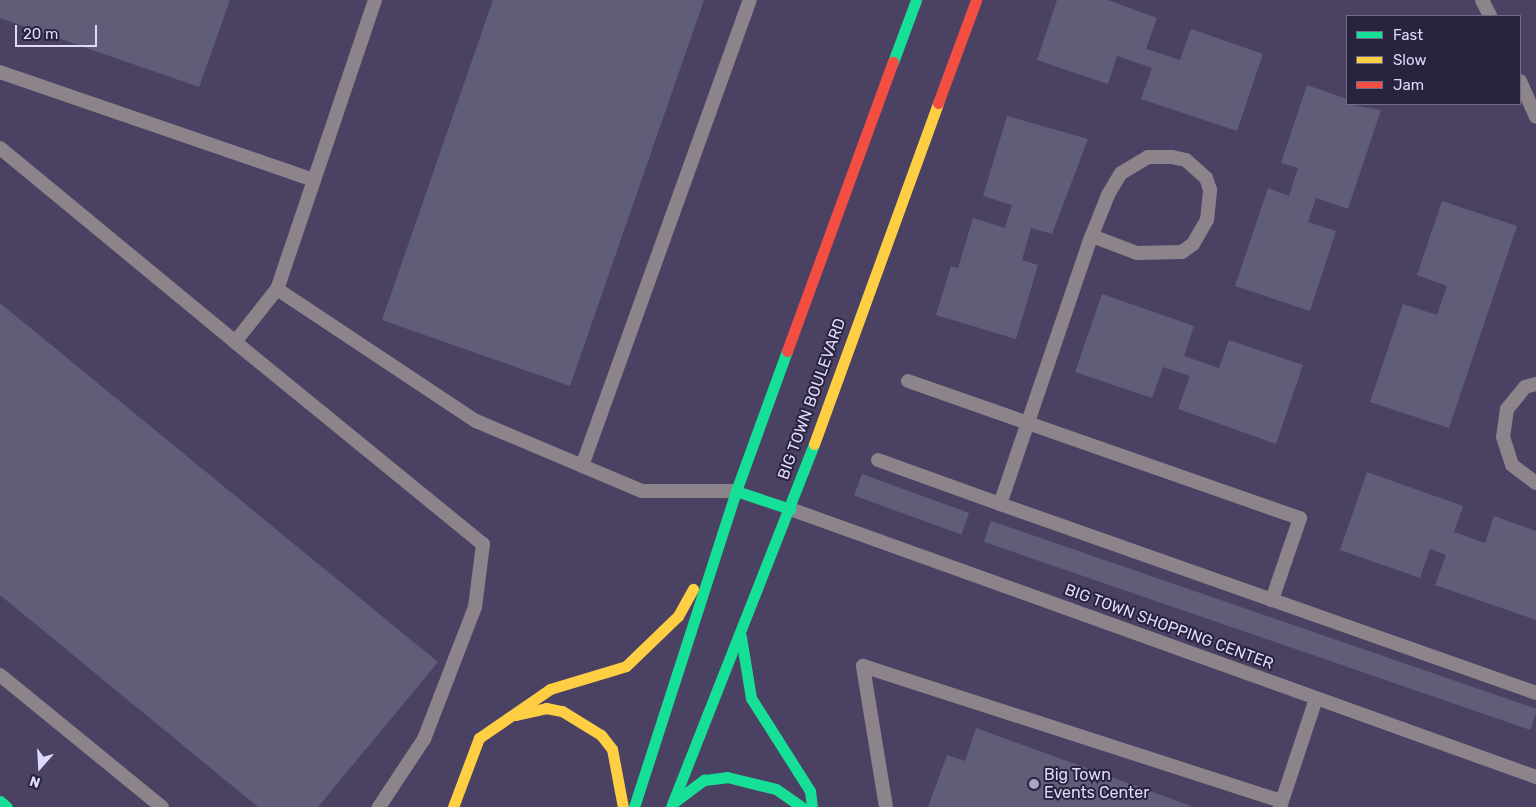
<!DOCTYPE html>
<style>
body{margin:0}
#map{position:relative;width:1536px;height:807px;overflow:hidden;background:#4b4263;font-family:Rubik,sans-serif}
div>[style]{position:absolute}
.building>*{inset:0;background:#5f5d78;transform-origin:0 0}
.lane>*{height:14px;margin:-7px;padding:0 7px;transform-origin:7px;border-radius:7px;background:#8c838b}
.fast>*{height:11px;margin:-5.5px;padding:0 5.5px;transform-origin:5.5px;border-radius:5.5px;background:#16e098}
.slow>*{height:11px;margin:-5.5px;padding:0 5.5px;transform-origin:5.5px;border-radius:5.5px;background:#ffcf43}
.jam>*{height:11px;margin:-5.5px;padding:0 5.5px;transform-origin:5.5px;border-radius:5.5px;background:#f24e42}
.dots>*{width:14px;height:14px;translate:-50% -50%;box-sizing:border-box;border:2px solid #29233e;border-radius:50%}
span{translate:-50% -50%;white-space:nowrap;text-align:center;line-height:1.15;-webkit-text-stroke:4px #29233e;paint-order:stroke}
.street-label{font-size:16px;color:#dfd9fc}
.poi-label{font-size:16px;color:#dfd9fc}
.left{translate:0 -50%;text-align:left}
.legend{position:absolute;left:1346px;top:15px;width:175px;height:90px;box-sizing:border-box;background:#29233e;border:1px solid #726c8a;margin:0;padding:6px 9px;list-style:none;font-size:15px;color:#dfd9fc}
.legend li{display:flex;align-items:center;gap:10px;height:25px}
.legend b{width:25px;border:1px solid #726c8a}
.north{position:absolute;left:15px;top:742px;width:50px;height:50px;-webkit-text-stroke:4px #29233e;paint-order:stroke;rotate:199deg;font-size:14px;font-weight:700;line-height:20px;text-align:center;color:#dfd9fc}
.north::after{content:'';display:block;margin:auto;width:18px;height:22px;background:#dfd9fc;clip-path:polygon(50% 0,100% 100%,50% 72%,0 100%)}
.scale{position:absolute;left:15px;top:25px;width:82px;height:22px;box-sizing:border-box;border:2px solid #dfd9fc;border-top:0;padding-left:6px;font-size:15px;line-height:18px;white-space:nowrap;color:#dfd9fc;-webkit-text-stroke:4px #29233e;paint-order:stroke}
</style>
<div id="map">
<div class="building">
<i style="clip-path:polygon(0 0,230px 0,199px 87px,0 18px)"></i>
<i style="clip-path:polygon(493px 0,704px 0,570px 386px,382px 320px)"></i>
<i style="clip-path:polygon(1057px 0,1108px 0,1157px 18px,1146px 49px,1180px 60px,1191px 29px,1263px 54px,1237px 131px,1141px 99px,1152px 68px,1117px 56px,1108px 84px,1037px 60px)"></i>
<i style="clip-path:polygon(1307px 85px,1347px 99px,1347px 104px,1381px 110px,1348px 209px,1316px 198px,1308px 222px,1336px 231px,1310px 311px,1235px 286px,1268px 188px,1289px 196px,1298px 168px,1281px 163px)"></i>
<i style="clip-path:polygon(1007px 116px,1088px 139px,1052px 234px,1031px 228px,1022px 260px,1038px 265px,1016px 339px,936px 315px,951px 266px,958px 268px,973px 218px,1005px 228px,1012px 205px,983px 196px)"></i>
<i style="clip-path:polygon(1442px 201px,1517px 226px,1449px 428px,1370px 402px,1403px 304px,1437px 315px,1447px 286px,1417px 275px)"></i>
<i style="clip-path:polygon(1102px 294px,1194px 326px,1184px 356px,1219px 368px,1229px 340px,1303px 365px,1276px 444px,1178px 409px,1190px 376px,1163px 367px,1152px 398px,1075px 372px)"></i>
<i style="clip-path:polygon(0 303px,438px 662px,318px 807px,258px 807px,0 595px)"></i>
<i style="clip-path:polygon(1367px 472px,1463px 506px,1454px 532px,1485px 543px,1494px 516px,1536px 531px,1536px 620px,1435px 585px,1446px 555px,1430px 549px,1420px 578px,1340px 550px)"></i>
<i style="left:862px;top:474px;width:114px;height:23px;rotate:20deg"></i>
<i style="left:991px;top:521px;width:578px;height:22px;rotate:19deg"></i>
<i style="clip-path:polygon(976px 728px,1194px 807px,928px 807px,947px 755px,965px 761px)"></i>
</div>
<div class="lane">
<i style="left:375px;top:0;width:305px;rotate:108.7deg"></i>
<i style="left:277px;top:289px;width:239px;rotate:33.6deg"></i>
<i style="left:476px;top:421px;width:180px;rotate:22.9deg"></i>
<i style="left:642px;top:491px;width:94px"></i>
<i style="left:1482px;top:0;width:18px;rotate:63deg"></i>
<i style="left:0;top:72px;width:332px;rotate:19deg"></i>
<i style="left:1520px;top:81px;width:39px;rotate:66deg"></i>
<i style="left:0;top:148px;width:305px;rotate:39.5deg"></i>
<i style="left:235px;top:342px;width:68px;rotate:-51.6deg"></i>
<i style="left:1092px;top:236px;width:48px;rotate:20.7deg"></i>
<i style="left:1137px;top:253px;width:45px;rotate:-1.3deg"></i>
<i style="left:1182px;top:252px;width:14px;rotate:-36deg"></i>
<i style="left:1193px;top:244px;width:28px;rotate:-60deg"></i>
<i style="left:1207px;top:220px;width:30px;rotate:-84deg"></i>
<i style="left:1210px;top:190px;width:13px;rotate:-108deg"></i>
<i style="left:1206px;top:178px;width:27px;rotate:-138deg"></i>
<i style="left:1186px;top:160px;width:14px;rotate:-168deg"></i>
<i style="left:1172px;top:157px;width:24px;rotate:180deg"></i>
<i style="left:1148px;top:157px;width:31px;rotate:149deg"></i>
<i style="left:1121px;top:173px;width:26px;rotate:121deg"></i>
<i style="left:1108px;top:195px;width:48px;rotate:111.8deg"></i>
<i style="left:1090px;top:240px;width:279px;rotate:108.8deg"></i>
<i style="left:1000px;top:504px;width:568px;rotate:19.42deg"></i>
<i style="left:235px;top:342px;width:320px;rotate:39.2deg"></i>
<i style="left:483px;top:544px;width:64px;rotate:97.2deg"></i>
<i style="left:475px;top:607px;width:142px;rotate:111.1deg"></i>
<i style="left:424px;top:739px;width:82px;rotate:123.5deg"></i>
<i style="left:908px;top:381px;width:415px;rotate:19.3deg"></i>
<i style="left:1300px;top:518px;width:87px;rotate:108.9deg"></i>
<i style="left:1536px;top:384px;width:11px;rotate:165deg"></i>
<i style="left:1525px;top:387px;width:28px;rotate:129deg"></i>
<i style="left:1507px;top:409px;width:28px;rotate:98deg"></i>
<i style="left:1503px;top:437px;width:29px;rotate:72deg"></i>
<i style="left:1512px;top:465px;width:30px;rotate:37deg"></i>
<i style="left:878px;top:460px;width:130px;rotate:19.8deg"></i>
<i style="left:582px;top:466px;width:495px;rotate:-70.2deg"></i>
<i style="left:790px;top:509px;width:793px;rotate:19.76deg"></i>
<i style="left:0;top:675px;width:209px;rotate:39.2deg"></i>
<i style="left:886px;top:807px;width:143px;rotate:-99.3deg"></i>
<i style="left:863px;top:666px;width:440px;rotate:17.9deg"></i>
<i style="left:1280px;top:807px;width:114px;rotate:-71.6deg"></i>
</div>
<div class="fast">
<i style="left:893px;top:62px;width:66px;rotate:-69.6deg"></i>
<i style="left:736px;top:491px;width:57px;rotate:18.4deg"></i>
<i style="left:741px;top:637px;width:62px;rotate:80.7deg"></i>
<i style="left:751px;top:698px;width:110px;rotate:57.6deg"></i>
<i style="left:810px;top:791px;width:16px;rotate:83deg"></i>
<i style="left:0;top:801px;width:9px;rotate:41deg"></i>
<i style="left:673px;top:803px;width:39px;rotate:-37deg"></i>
<i style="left:704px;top:780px;width:23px;rotate:-7deg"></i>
<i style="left:727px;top:777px;width:50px;rotate:13.8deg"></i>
<i style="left:776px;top:789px;width:32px;rotate:35deg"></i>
<i style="left:634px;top:807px;width:332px;rotate:-72.1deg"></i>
<i style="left:736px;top:491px;width:149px;rotate:-70deg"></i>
<i style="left:671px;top:807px;width:390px;rotate:-68.5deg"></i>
</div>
<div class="slow">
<i style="left:814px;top:444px;width:363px;rotate:-70deg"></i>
<i style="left:516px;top:715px;width:31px;rotate:-13deg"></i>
<i style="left:546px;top:708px;width:16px;rotate:11deg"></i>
<i style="left:562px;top:711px;width:46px;rotate:31.6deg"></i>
<i style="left:601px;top:735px;width:18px;rotate:52deg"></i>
<i style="left:612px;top:749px;width:59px;rotate:79.3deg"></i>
<i style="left:453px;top:807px;width:74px;rotate:-69.4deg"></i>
<i style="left:479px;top:738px;width:86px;rotate:-34.6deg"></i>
<i style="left:550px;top:689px;width:79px;rotate:-16.8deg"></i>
<i style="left:626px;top:666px;width:72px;rotate:-43.9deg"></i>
<i style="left:678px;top:616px;width:31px;rotate:-61deg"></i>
</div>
<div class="jam">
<i style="left:938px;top:103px;width:110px;rotate:-69.7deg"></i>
<i style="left:787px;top:351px;width:308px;rotate:-69.9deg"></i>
</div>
<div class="dots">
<i style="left:1034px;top:784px;background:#aba4c6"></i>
</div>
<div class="street-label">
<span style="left:812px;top:399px;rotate:-70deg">BIG TOWN BOULEVARD</span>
<span style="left:1169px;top:627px;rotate:20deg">BIG TOWN SHOPPING CENTER</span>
</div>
<div class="poi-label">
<span class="left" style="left:1044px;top:784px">Big Town<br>Events Center</span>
</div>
<ul class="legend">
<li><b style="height:6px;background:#16e098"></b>Fast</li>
<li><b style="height:6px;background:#ffcf43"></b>Slow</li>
<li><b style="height:6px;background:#f24e42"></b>Jam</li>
</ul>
<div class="north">N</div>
<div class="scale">20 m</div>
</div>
